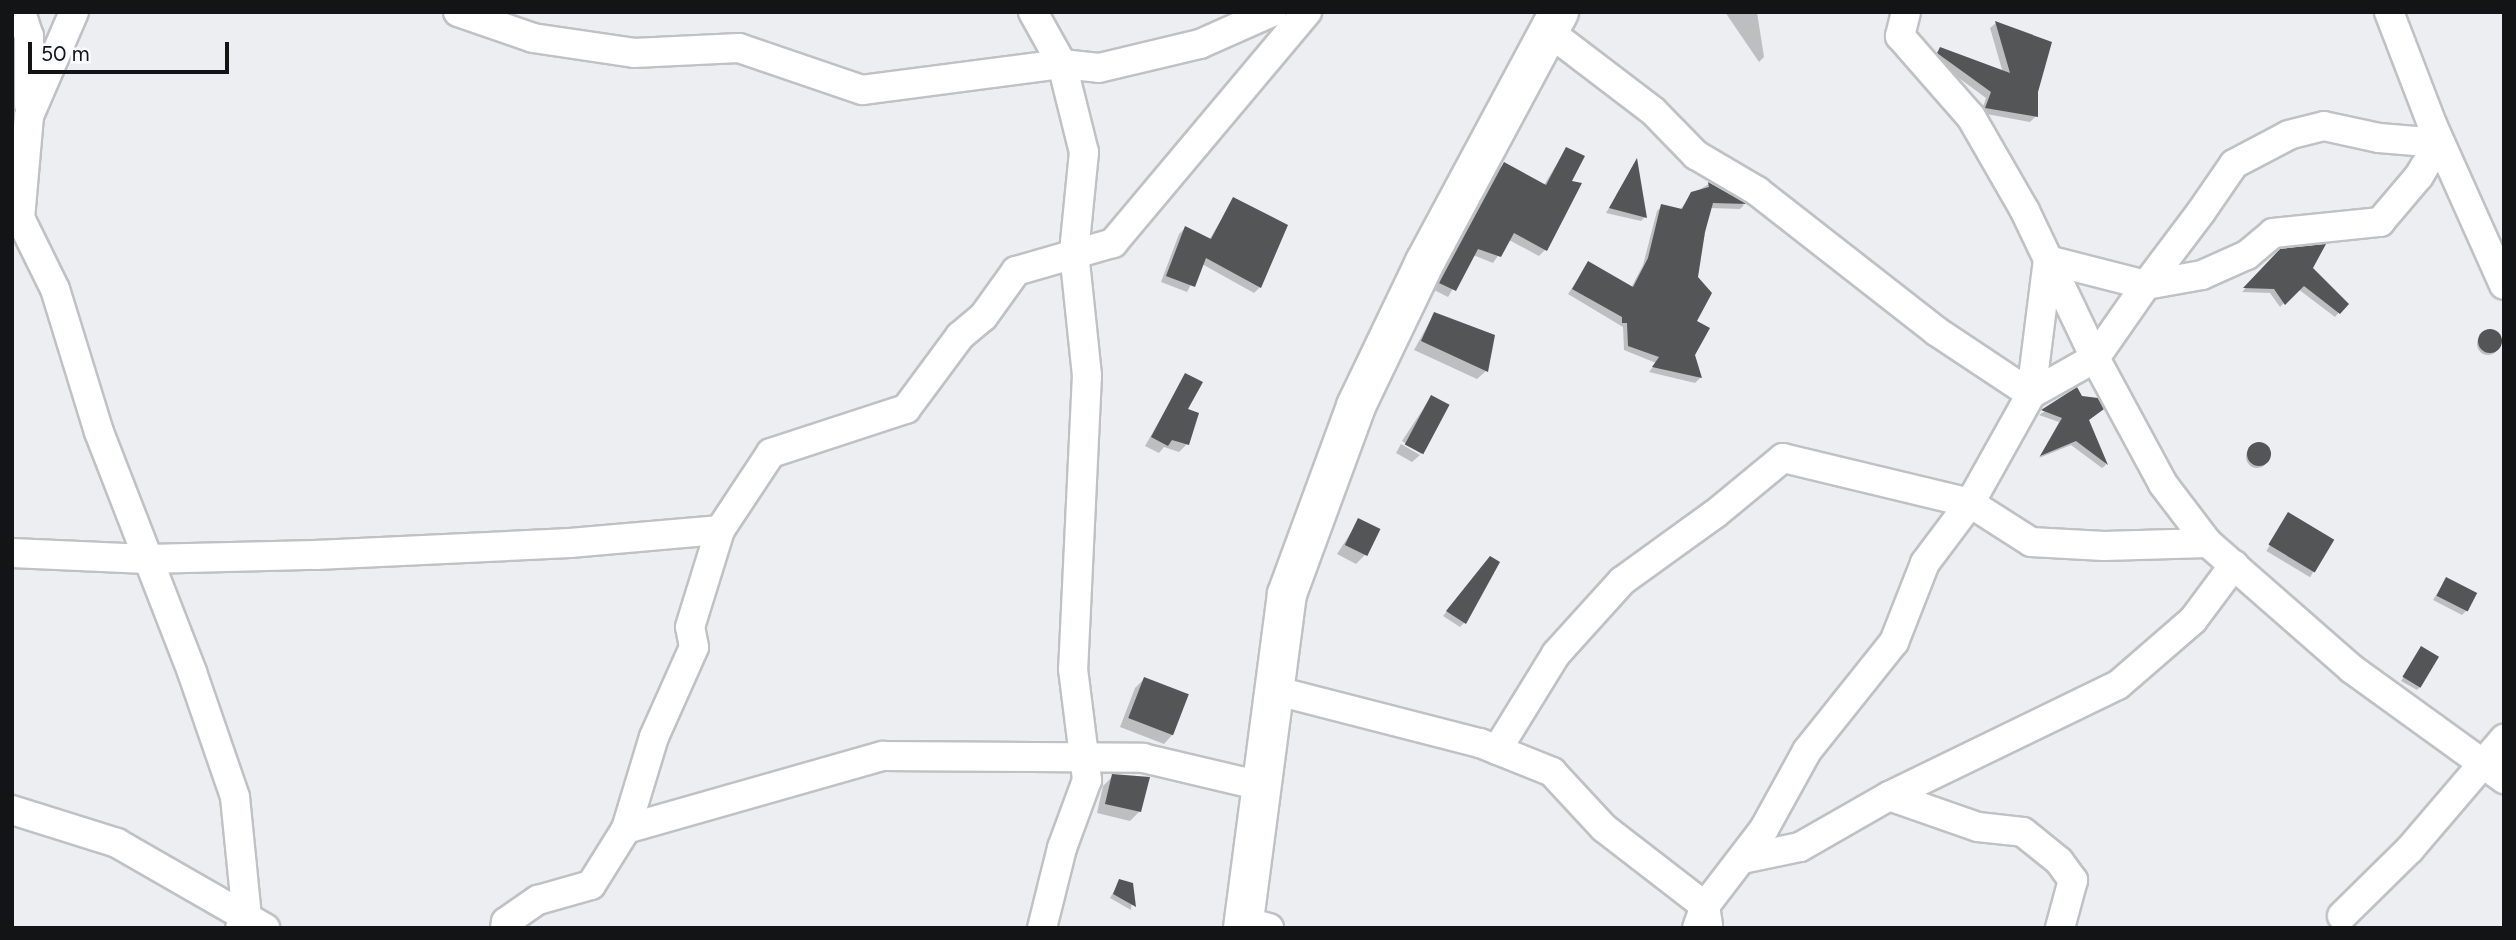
<!DOCTYPE html>
<style>
body{margin:0}
#map{position:relative;width:2516px;height:940px;overflow:hidden;background:#eceef1;font-family:Figtree,sans-serif}
div>[style]{position:absolute}
.shadow>*{inset:0;background:#0003;transform-origin:0 0}
.round{border-radius:50%}
.building>*{inset:0;background:#535557;transform-origin:0 0}
.roads{filter:drop-shadow(2px 0 #c0c1c4) drop-shadow(-2px 0 #c0c1c4) drop-shadow(0 2px #c0c1c4) drop-shadow(0 -2px #c0c1c4)}
.minor>*{height:28px;margin:-14px;padding:0 14px;transform-origin:14px;border-radius:14px;background:#fff}
.secondary>*{height:38px;margin:-19px;padding:0 19px;transform-origin:19px;border-radius:19px;background:#fff}
span{translate:-50% -50%;white-space:nowrap;text-align:center;line-height:1.15;-webkit-text-stroke:7px #fafbfe;paint-order:stroke}
.frame{position:absolute;inset:0;border:14px solid #131415;pointer-events:none}
.scale{position:absolute;left:28px;top:42px;width:201px;height:32px;box-sizing:border-box;border:4px solid #131415;border-top:0;padding-left:9px;font-size:21px;line-height:24px;white-space:nowrap;color:#131415;-webkit-text-stroke:5px #fafbfe;paint-order:stroke}
</style>
<div id="map">
<div class="shadow">
<i style="clip-path:polygon(1725px 12px,1757px 12px,1764px 57px,1759px 62px)"></i>
<i style="clip-path:polygon(1996px 23px,2037px 92px,2036px 116px,2030px 122px,1981px 113px,1986px 98px,1933px 59px,1941px 49px,2003px 73px,1990px 28px)"></i>
<i style="clip-path:polygon(1566px 149px,1570px 182px,1546px 249px,1539px 256px,1509px 240px,1493px 263px,1473px 255px,1448px 297px,1434px 290px,1497px 170px,1504px 164px,1544px 185px)"></i>
<i style="clip-path:polygon(1636px 161px,1645px 217px,1641px 221px,1606px 213px)"></i>
<i style="clip-path:polygon(1709px 184px,1744px 205px,1740px 209px,1710px 208px,1696px 277px,1694px 355px,1700px 378px,1695px 383px,1649px 372px,1656px 363px,1624px 350px,1623px 327px,1568px 294px,1588px 264px,1631px 288px,1643px 265px,1657px 211px,1662px 206px,1680px 210px,1692px 194px)"></i>
<i style="clip-path:polygon(1234px 199px,1260px 287px,1254px 293px,1202px 264px,1187px 292px,1161px 282px,1179px 234px,1185px 228px,1209px 240px)"></i>
<i style="clip-path:polygon(2281px 251px,2311px 268px,2346px 304px,2335px 317px,2298px 289px,2280px 307px,2270px 293px,2242px 292px)"></i>
<i style="clip-path:polygon(1434px 314px,1486px 371px,1477px 379px,1414px 350px)"></i>
<i class="round" style="left:2477px;top:333px;width:22px;height:22px"></i>
<i style="clip-path:polygon(1185px 375px,1187px 444px,1179px 452px,1164px 447px,1159px 453px,1145px 446px)"></i>
<i style="clip-path:polygon(2077px 389px,2106px 465px,2102px 468px,2071px 445px,2039px 458px,2059px 422px,2039px 415px)"></i>
<i style="clip-path:polygon(1431px 397px,1447px 406px,1421px 454px,1402px 441px)"></i>
<i style="clip-path:polygon(1401px 444px,1420px 455px,1412px 462px,1396px 453px)"></i>
<i class="round" style="left:2246px;top:446px;width:22px;height:22px"></i>
<i style="left:2288px;top:515px;width:51px;height:42px;rotate:31deg"></i>
<i style="clip-path:polygon(1359px 520px,1365px 555px,1356px 564px,1337px 554px)"></i>
<i style="clip-path:polygon(1486px 562px,1464px 623px,1460px 627px,1443px 616px)"></i>
<i style="clip-path:polygon(2446px 579px,2466px 611px,2462px 615px,2433px 600px)"></i>
<i style="clip-path:polygon(2421px 648px,2421px 686px,2417px 690px,2401px 681px)"></i>
<i style="clip-path:polygon(1144px 679px,1173px 734px,1164px 744px,1120px 727px,1135px 688px)"></i>
<i style="clip-path:polygon(1113px 776px,1140px 811px,1130px 821px,1097px 813px,1103px 786px)"></i>
<i style="clip-path:polygon(1120px 881px,1133px 888px,1131px 910px,1110px 898px)"></i>
</div>
<div class="building">
<i style="clip-path:polygon(1995px 21px,2052px 42px,2038px 92px,2038px 117px,1985px 108px,1991px 92px,1937px 53px,1940px 47px,2010px 73px)"></i>
<i style="clip-path:polygon(1566px 147px,1585px 156px,1572px 181px,1582px 183px,1547px 251px,1514px 233px,1501px 257px,1478px 249px,1456px 291px,1439px 283px,1504px 162px,1546px 185px)"></i>
<i style="clip-path:polygon(1637px 158px,1647px 218px,1609px 208px)"></i>
<i style="clip-path:polygon(1708px 182px,1747px 204px,1713px 203px,1705px 232px,1698px 277px,1712px 293px,1697px 321px,1710px 328px,1695px 355px,1702px 378px,1652px 367px,1659px 357px,1628px 346px,1627px 323px,1622px 323px,1622px 317px,1572px 289px,1588px 261px,1633px 287px,1648px 258px,1661px 204px,1682px 209px,1691px 192px,1709px 187px)"></i>
<i style="clip-path:polygon(1233px 197px,1288px 225px,1261px 288px,1206px 258px,1195px 287px,1166px 276px,1185px 226px,1211px 239px)"></i>
<i style="clip-path:polygon(2326px 244px,2313px 268px,2349px 304px,2340px 314px,2304px 286px,2285px 305px,2274px 289px,2243px 288px,2280px 249px)"></i>
<i style="clip-path:polygon(1434px 312px,1495px 335px,1488px 372px,1421px 341px)"></i>
<i class="round" style="left:2478px;top:329px;width:24px;height:24px"></i>
<i style="clip-path:polygon(1185px 373px,1203px 382px,1188px 409px,1199px 413px,1189px 445px,1172px 440px,1168px 446px,1151px 437px)"></i>
<i style="clip-path:polygon(2077px 387px,2082px 396px,2098px 398px,2104px 409px,2089px 420px,2108px 465px,2076px 441px,2040px 456px,2062px 418px,2041px 410px)"></i>
<i style="left:1431px;top:395px;width:21px;height:56px;rotate:28deg"></i>
<i class="round" style="left:2247px;top:442px;width:24px;height:24px"></i>
<i style="left:2288px;top:512px;width:54px;height:38px;rotate:31deg"></i>
<i style="left:1358px;top:518px;width:25px;height:30px;rotate:26deg"></i>
<i style="clip-path:polygon(1490px 556px,1500px 562px,1466px 624px,1446px 611px)"></i>
<i style="left:2446px;top:577px;width:35px;height:21px;rotate:27deg"></i>
<i style="left:2421px;top:646px;width:21px;height:36px;rotate:31deg"></i>
<i style="left:1144px;top:677px;width:48px;height:44px;rotate:21deg"></i>
<i style="clip-path:polygon(1112px 774px,1150px 777px,1141px 812px,1105px 804px)"></i>
<i style="clip-path:polygon(1119px 879px,1133px 883px,1136px 907px,1113px 894px)"></i>
</div>
<div class="roads">
<div class="minor">
<i style="left:21px;top:12px;width:25px;rotate:72deg"></i>
<i style="left:29px;top:36px;width:69px;rotate:90deg"></i>
<i style="left:74px;top:12px;width:113px;rotate:113.4deg"></i>
<i style="left:29px;top:116px;width:102px;rotate:95deg"></i>
<i style="left:20px;top:218px;width:79px;rotate:63.8deg"></i>
<i style="left:55px;top:289px;width:150px;rotate:72.9deg"></i>
<i style="left:99px;top:432px;width:257px;rotate:68.8deg"></i>
<i style="left:192px;top:672px;width:132px;rotate:71deg"></i>
<i style="left:235px;top:797px;width:121px;rotate:84.3deg"></i>
<i style="left:247px;top:917px;width:13px;rotate:122deg"></i>
<i style="left:458px;top:12px;width:79px;rotate:19.1deg"></i>
<i style="left:533px;top:38px;width:102px;rotate:8.4deg"></i>
<i style="left:634px;top:53px;width:105px;rotate:-2.7deg"></i>
<i style="left:739px;top:48px;width:130px;rotate:18.9deg"></i>
<i style="left:862px;top:90px;width:202px;rotate:-7.4deg"></i>
<i style="left:1062px;top:64px;width:91px;rotate:76deg"></i>
<i style="left:1084px;top:152px;width:100px;rotate:95.7deg"></i>
<i style="left:1074px;top:252px;width:124px;rotate:84deg"></i>
<i style="left:1087px;top:375px;width:294px;rotate:92.7deg"></i>
<i style="left:1073px;top:669px;width:112px;rotate:82.8deg"></i>
<i style="left:1087px;top:780px;width:72px;rotate:110.2deg"></i>
<i style="left:1062px;top:848px;width:82px;rotate:104deg"></i>
<i style="left:1033px;top:12px;width:60px;rotate:60.9deg"></i>
<i style="left:1062px;top:64px;width:37px;rotate:6deg"></i>
<i style="left:1099px;top:68px;width:104px;rotate:-13.4deg"></i>
<i style="left:1200px;top:44px;width:79px;rotate:-24deg"></i>
<i style="left:1906px;top:12px;width:25px;rotate:104deg"></i>
<i style="left:1900px;top:36px;width:108px;rotate:48.8deg"></i>
<i style="left:1971px;top:117px;width:108px;rotate:60.1deg"></i>
<i style="left:2025px;top:211px;width:163px;rotate:64.5deg"></i>
<i style="left:2095px;top:358px;width:143px;rotate:61.6deg"></i>
<i style="left:2163px;top:484px;width:74px;rotate:52.7deg"></i>
<i style="left:2208px;top:543px;width:191px;rotate:41.2deg"></i>
<i style="left:2352px;top:669px;width:188px;rotate:35.9deg"></i>
<i style="left:2389px;top:12px;width:120px;rotate:69deg"></i>
<i style="left:2432px;top:124px;width:176px;rotate:65.9deg"></i>
<i style="left:1548px;top:31px;width:132px;rotate:37.3deg"></i>
<i style="left:1653px;top:111px;width:62px;rotate:45.7deg"></i>
<i style="left:1696px;top:155px;width:71px;rotate:30.5deg"></i>
<i style="left:1757px;top:191px;width:227px;rotate:38deg"></i>
<i style="left:1936px;top:331px;width:114px;rotate:33.6deg"></i>
<i style="left:2031px;top:394px;width:135px;rotate:-82.8deg"></i>
<i style="left:2048px;top:260px;width:101px;rotate:14.3deg"></i>
<i style="left:2146px;top:285px;width:57px;rotate:-10.1deg"></i>
<i style="left:2202px;top:275px;width:49px;rotate:-24deg"></i>
<i style="left:2247px;top:255px;width:34px;rotate:-40deg"></i>
<i style="left:2273px;top:233px;width:108px;rotate:-5.9deg"></i>
<i style="left:2380px;top:222px;width:60px;rotate:-49.7deg"></i>
<i style="left:2419px;top:176px;width:39px;rotate:-59deg"></i>
<i style="left:2439px;top:143px;width:60px;rotate:-175.2deg"></i>
<i style="left:2379px;top:138px;width:56px;rotate:-167.7deg"></i>
<i style="left:2324px;top:126px;width:36px;rotate:166deg"></i>
<i style="left:2289px;top:135px;width:62px;rotate:152.2deg"></i>
<i style="left:2234px;top:164px;width:58px;rotate:124.5deg"></i>
<i style="left:2201px;top:212px;width:91px;rotate:127deg"></i>
<i style="left:2146px;top:285px;width:89px;rotate:124.9deg"></i>
<i style="left:2095px;top:358px;width:73px;rotate:150.6deg"></i>
<i style="left:2031px;top:394px;width:125px;rotate:119.2deg"></i>
<i style="left:1970px;top:503px;width:75px;rotate:126.9deg"></i>
<i style="left:1925px;top:563px;width:85px;rotate:111.4deg"></i>
<i style="left:1894px;top:642px;width:139px;rotate:128.6deg"></i>
<i style="left:1807px;top:751px;width:89px;rotate:118.9deg"></i>
<i style="left:1764px;top:829px;width:97px;rotate:127.5deg"></i>
<i style="left:1705px;top:906px;width:23px;rotate:110deg"></i>
<i style="left:12px;top:553px;width:135px;rotate:2.5deg"></i>
<i style="left:147px;top:559px;width:169px;rotate:-1.4deg"></i>
<i style="left:316px;top:555px;width:254px;rotate:-2.7deg"></i>
<i style="left:570px;top:543px;width:151px;rotate:-5deg"></i>
<i style="left:1273px;top:690px;width:214px;rotate:14.4deg"></i>
<i style="left:1480px;top:743px;width:78px;rotate:21.9deg"></i>
<i style="left:1552px;top:772px;width:76px;rotate:47.1deg"></i>
<i style="left:1604px;top:828px;width:128px;rotate:37.7deg"></i>
<i style="left:1705px;top:906px;width:19px;rotate:81deg"></i>
<i style="left:1497px;top:750px;width:113px;rotate:-58.4deg"></i>
<i style="left:1556px;top:654px;width:98px;rotate:-47.9deg"></i>
<i style="left:1622px;top:581px;width:115px;rotate:-35.8deg"></i>
<i style="left:1715px;top:514px;width:88px;rotate:-39.5deg"></i>
<i style="left:1783px;top:458px;width:192px;rotate:13.5deg"></i>
<i style="left:1970px;top:503px;width:72px;rotate:32.6deg"></i>
<i style="left:2031px;top:542px;width:73px;rotate:3.1deg"></i>
<i style="left:2104px;top:546px;width:104px;rotate:-1.7deg"></i>
<i style="left:1889px;top:796px;width:94px;rotate:19.2deg"></i>
<i style="left:1978px;top:827px;width:45px;rotate:6.3deg"></i>
<i style="left:2023px;top:832px;width:46px;rotate:38.9deg"></i>
<i style="left:2059px;top:861px;width:24px;rotate:54deg"></i>
<i style="left:2073px;top:880px;width:50px;rotate:105.2deg"></i>
<i style="left:12px;top:810px;width:110px;rotate:17.4deg"></i>
<i style="left:117px;top:843px;width:171px;rotate:29.9deg"></i>
<i style="left:626px;top:829px;width:267px;rotate:-15.9deg"></i>
<i style="left:883px;top:756px;width:260px;rotate:0.4deg"></i>
<i style="left:1143px;top:758px;width:121px;rotate:13.3deg"></i>
<i style="left:1742px;top:859px;width:59px;rotate:-11.7deg"></i>
<i style="left:1800px;top:847px;width:103px;rotate:-29.8deg"></i>
<i style="left:1889px;top:796px;width:254px;rotate:-25.9deg"></i>
<i style="left:2118px;top:685px;width:99px;rotate:-40.9deg"></i>
<i style="left:2193px;top:620px;width:69px;rotate:-53.3deg"></i>
<i style="left:2342px;top:916px;width:95px;rotate:-44.6deg"></i>
<i style="left:2410px;top:849px;width:145px;rotate:-49.5deg"></i>
<i style="left:1243px;top:921px;width:27px;rotate:15deg"></i>
<i style="left:505px;top:928px;width:6px;rotate:-81deg"></i>
<i style="left:506px;top:922px;width:39px;rotate:-35deg"></i>
<i style="left:538px;top:900px;width:55px;rotate:-15.8deg"></i>
<i style="left:591px;top:885px;width:66px;rotate:-58deg"></i>
<i style="left:626px;top:829px;width:96px;rotate:-73.1deg"></i>
<i style="left:654px;top:737px;width:98px;rotate:-66deg"></i>
<i style="left:694px;top:647px;width:20px;rotate:-101deg"></i>
<i style="left:690px;top:627px;width:102px;rotate:-72.8deg"></i>
<i style="left:720px;top:530px;width:92px;rotate:-56.5deg"></i>
<i style="left:771px;top:453px;width:142px;rotate:-18.1deg"></i>
<i style="left:906px;top:409px;width:91px;rotate:-53.5deg"></i>
<i style="left:960px;top:336px;width:30px;rotate:-40deg"></i>
<i style="left:983px;top:317px;width:57px;rotate:-54.3deg"></i>
<i style="left:1016px;top:271px;width:101px;rotate:-16.1deg"></i>
<i style="left:1113px;top:243px;width:302px;rotate:-50deg"></i>
</div>
<div class="secondary">
<i style="left:1243px;top:928px;width:337px;rotate:-82.5deg"></i>
<i style="left:1287px;top:594px;width:200px;rotate:-69.8deg"></i>
<i style="left:1356px;top:406px;width:160px;rotate:-64.4deg"></i>
<i style="left:1425px;top:262px;width:284px;rotate:-61.8deg"></i>
</div>
</div>
<div class="frame"></div>
<div class="scale">50 m</div>
</div>
